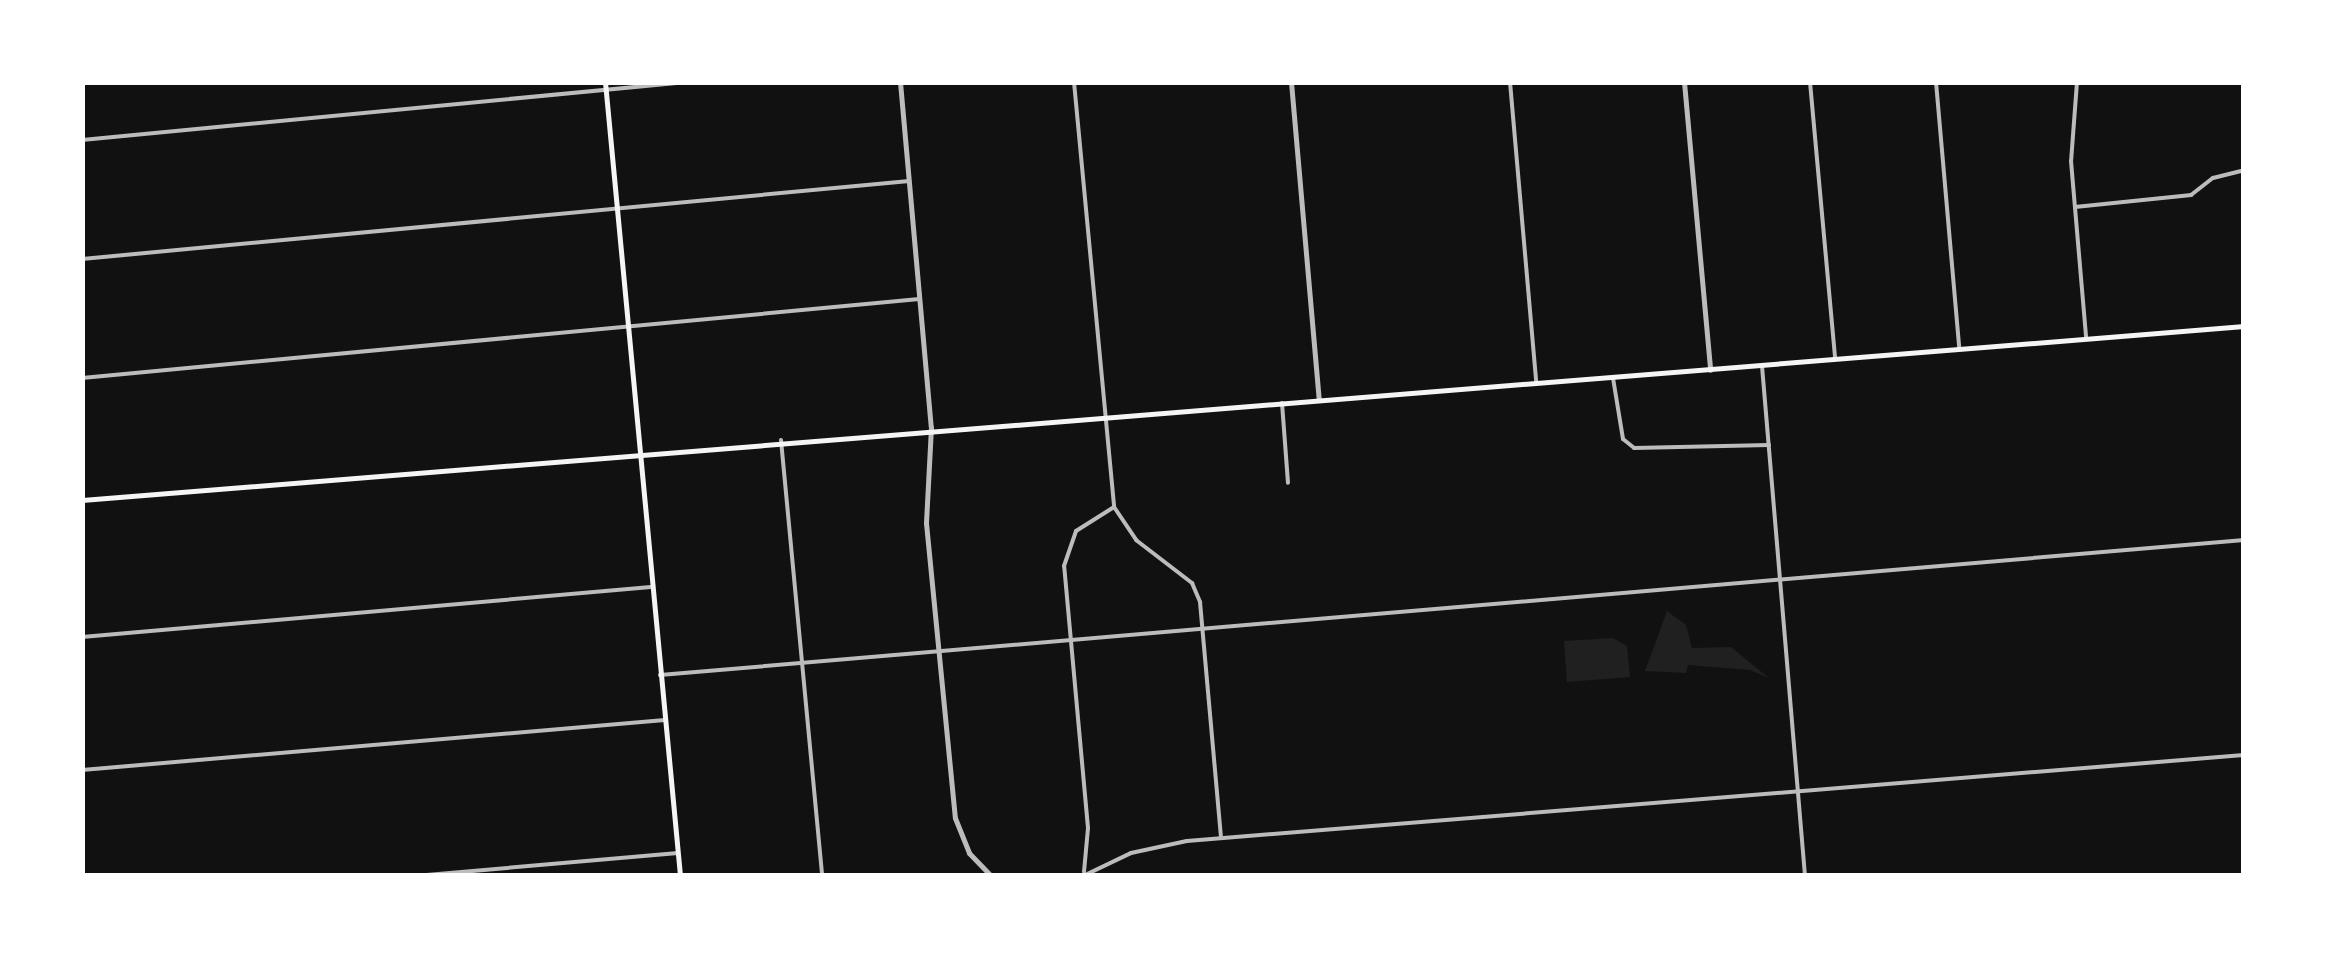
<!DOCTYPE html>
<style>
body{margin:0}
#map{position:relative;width:2326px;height:958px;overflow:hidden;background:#111;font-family:Figtree,sans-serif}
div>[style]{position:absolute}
.green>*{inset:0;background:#202020}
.minor>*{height:4px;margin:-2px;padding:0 2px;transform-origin:2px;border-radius:2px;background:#bcbcbc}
.tertiary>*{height:5px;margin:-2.5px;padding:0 2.5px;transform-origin:2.5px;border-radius:2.5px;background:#bcbcbc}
.secondary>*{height:5px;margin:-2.5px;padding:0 2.5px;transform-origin:2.5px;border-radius:2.5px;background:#f5f5f5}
span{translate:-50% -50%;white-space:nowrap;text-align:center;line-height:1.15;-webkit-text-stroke:10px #fff;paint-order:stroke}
.frame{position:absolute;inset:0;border:85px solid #fff;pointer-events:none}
</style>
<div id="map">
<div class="green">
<i style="clip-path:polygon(1667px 611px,1686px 625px,1692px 648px,1731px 647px,1769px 678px,1750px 670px,1688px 665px,1686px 673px,1645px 671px)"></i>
<i style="clip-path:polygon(1613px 638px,1627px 646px,1630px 677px,1567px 682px,1564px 641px)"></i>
</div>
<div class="minor">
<i style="left:1074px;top:82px;width:427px;rotate:84.6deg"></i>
<i style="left:1114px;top:507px;width:40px;rotate:56deg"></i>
<i style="left:1136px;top:540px;width:71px;rotate:37.5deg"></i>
<i style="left:1192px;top:583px;width:21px;rotate:67deg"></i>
<i style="left:1200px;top:602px;width:237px;rotate:84.9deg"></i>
<i style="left:1510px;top:82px;width:301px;rotate:85deg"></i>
<i style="left:1810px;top:82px;width:278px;rotate:84.8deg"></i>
<i style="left:1936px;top:82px;width:266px;rotate:85deg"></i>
<i style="left:2077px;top:82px;width:79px;rotate:94.3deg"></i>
<i style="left:2071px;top:161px;width:177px;rotate:85.1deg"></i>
<i style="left:82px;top:140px;width:608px;rotate:-5.48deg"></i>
<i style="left:2075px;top:207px;width:117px;rotate:-5.9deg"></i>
<i style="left:2191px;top:195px;width:28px;rotate:-38deg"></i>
<i style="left:2213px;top:178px;width:32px;rotate:-14deg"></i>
<i style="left:82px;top:259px;width:831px;rotate:-5.39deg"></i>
<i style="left:1762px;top:366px;width:512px;rotate:85.18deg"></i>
<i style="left:82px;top:378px;width:841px;rotate:-5.39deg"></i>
<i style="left:1613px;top:378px;width:62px;rotate:80.7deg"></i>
<i style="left:1623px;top:439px;width:14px;rotate:39deg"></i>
<i style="left:1634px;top:448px;width:135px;rotate:-1.3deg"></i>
<i style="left:1282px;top:403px;width:80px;rotate:85.7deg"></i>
<i style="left:781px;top:440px;width:438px;rotate:84.6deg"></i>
<i style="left:82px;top:637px;width:571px;rotate:-5.02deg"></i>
<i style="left:660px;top:675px;width:1590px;rotate:-4.87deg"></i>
<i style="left:82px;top:770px;width:585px;rotate:-4.9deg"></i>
<i style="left:1084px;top:872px;width:44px;rotate:-84.8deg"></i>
<i style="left:1088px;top:828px;width:263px;rotate:-95.2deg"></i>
<i style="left:1064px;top:566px;width:37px;rotate:-71deg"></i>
<i style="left:1076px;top:531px;width:45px;rotate:-32.3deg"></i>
<i style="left:415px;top:876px;width:264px;rotate:-5deg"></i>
<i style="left:1083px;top:876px;width:53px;rotate:-25.6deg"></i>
<i style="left:1131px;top:853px;width:57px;rotate:-12.1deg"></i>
<i style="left:1187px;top:841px;width:1060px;rotate:-4.65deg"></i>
</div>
<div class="tertiary">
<i style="left:900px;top:82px;width:346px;rotate:84.9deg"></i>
<i style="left:931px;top:427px;width:96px;rotate:93deg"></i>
<i style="left:926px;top:523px;width:296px;rotate:84.4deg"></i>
<i style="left:955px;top:818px;width:38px;rotate:68deg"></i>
<i style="left:969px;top:853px;width:32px;rotate:46deg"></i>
<i style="left:1291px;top:82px;width:319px;rotate:85deg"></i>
<i style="left:1684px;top:82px;width:289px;rotate:84.8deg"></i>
</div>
<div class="secondary">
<i style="left:605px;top:82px;width:798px;rotate:84.6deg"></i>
<i style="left:82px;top:84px;width:2px;rotate:-63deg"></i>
<i style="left:82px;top:500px;width:2169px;rotate:-4.6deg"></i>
</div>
<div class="frame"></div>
</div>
